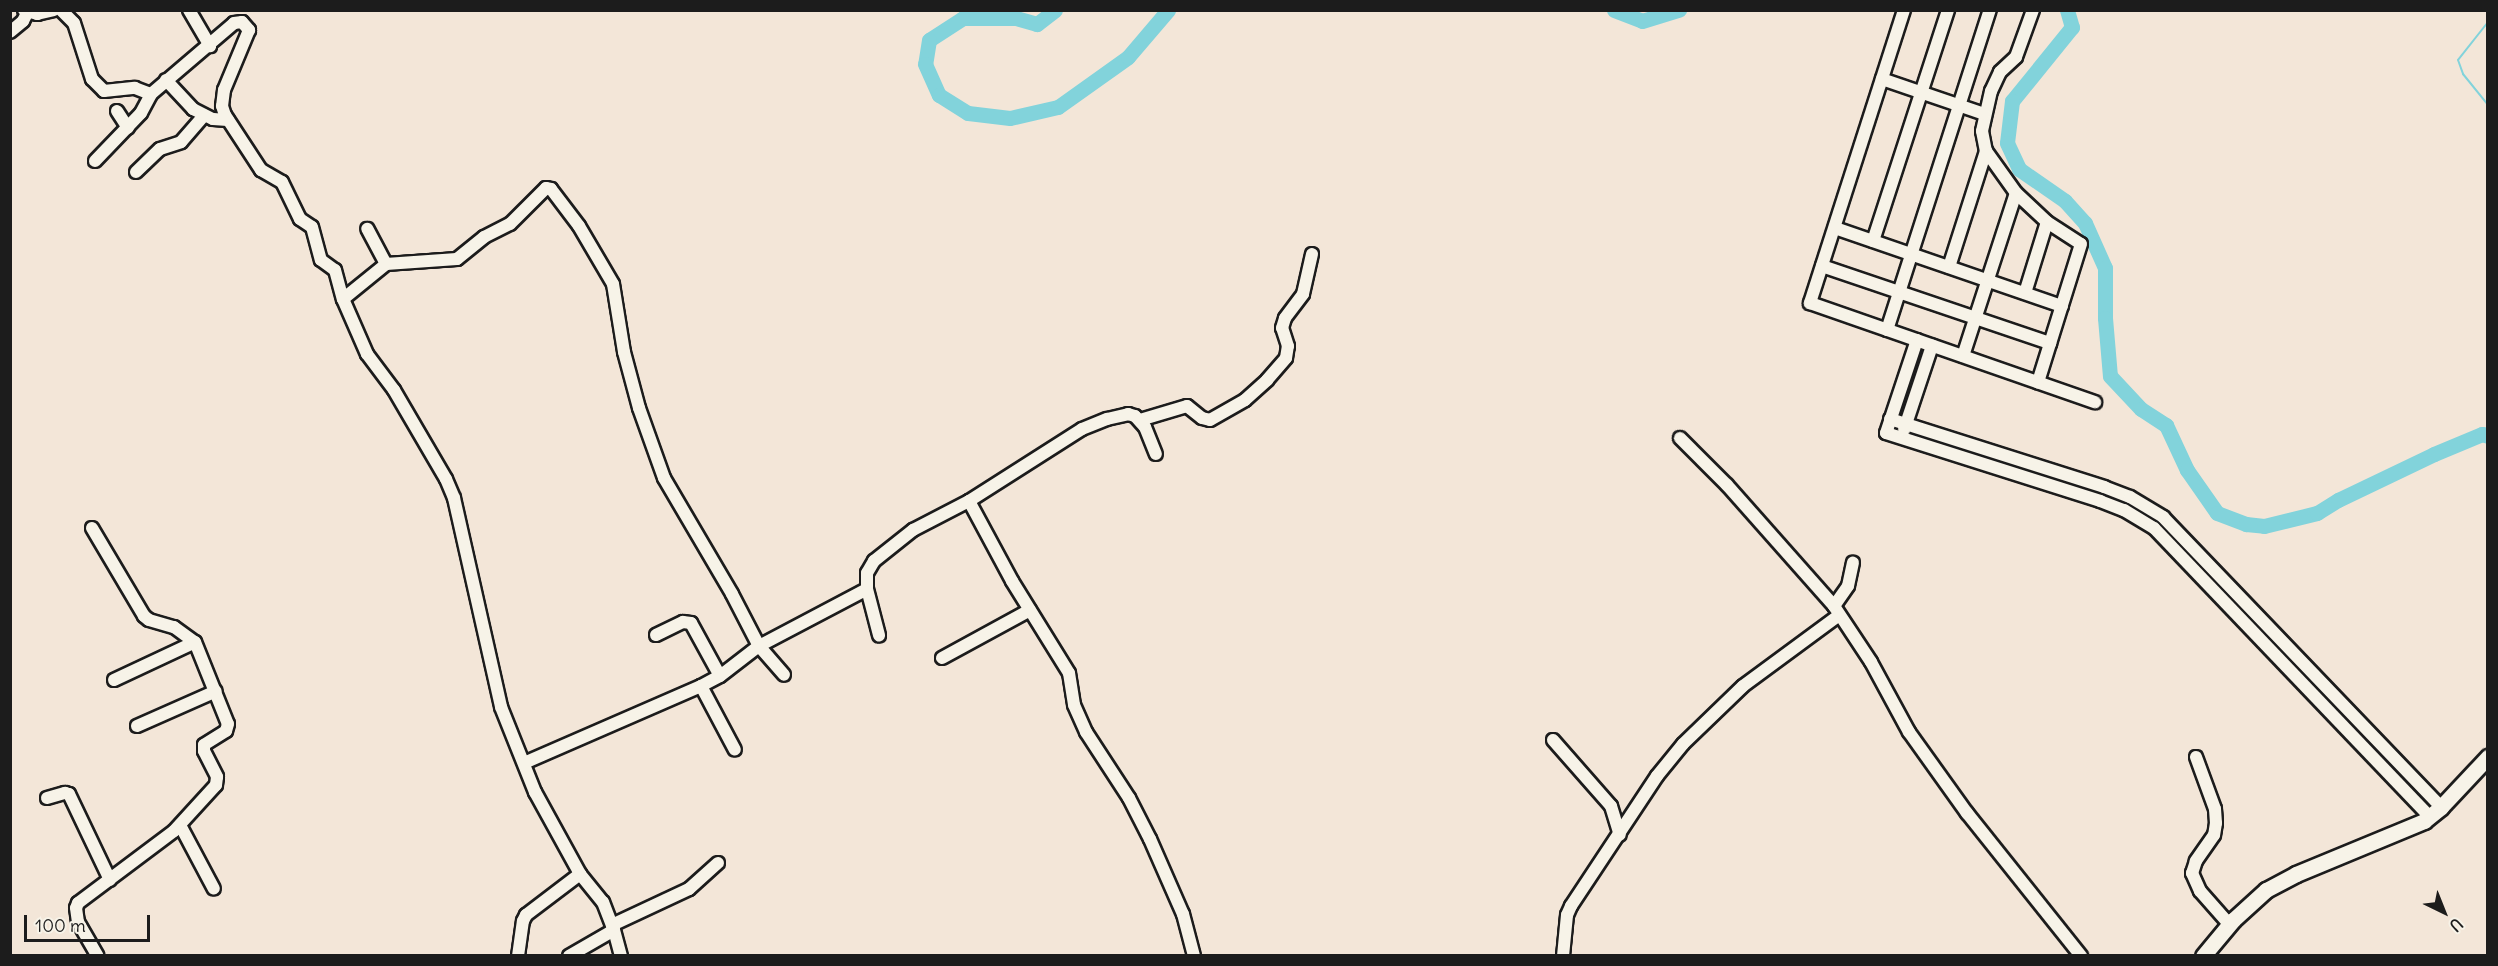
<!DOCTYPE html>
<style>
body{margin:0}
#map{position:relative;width:2498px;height:966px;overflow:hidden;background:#f3e6d8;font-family:Delius,sans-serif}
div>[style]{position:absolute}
.stream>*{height:2px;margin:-1px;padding:0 1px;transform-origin:1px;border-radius:1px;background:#82d3db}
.river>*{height:15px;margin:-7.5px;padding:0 7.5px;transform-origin:7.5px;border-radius:7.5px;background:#82d3db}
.roads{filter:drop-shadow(2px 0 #1c1c1c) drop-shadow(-2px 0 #1c1c1c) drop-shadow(0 2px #1c1c1c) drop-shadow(0 -2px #1c1c1c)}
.minor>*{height:12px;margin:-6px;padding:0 6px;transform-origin:6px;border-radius:6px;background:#f7f3e8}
.major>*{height:15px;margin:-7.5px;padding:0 7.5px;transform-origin:7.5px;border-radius:7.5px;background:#f7f3e8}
span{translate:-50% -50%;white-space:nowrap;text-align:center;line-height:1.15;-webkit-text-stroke:4.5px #f7f3e8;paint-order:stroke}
.frame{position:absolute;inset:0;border:12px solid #1c1c1c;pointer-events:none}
.north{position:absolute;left:2414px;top:882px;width:60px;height:60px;-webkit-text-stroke:4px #f7f3e8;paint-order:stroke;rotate:137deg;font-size:16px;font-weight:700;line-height:24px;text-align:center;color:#1c1c1c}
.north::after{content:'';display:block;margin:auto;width:21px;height:27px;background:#1c1c1c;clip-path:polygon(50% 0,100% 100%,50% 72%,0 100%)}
.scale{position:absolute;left:24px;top:915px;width:126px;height:27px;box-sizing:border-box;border:3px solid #1c1c1c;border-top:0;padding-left:8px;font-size:18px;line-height:21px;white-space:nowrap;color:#1c1c1c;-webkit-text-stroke:4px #f7f3e8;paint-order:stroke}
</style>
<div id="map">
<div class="stream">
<i style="left:2488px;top:22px;width:48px;rotate:128.3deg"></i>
<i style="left:2458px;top:60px;width:15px;rotate:70deg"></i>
<i style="left:2463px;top:74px;width:40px;rotate:51deg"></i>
</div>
<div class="river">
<i style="left:1055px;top:10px;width:23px;rotate:142deg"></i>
<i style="left:1037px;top:24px;width:22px;rotate:-164deg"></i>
<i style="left:1016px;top:18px;width:53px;rotate:180deg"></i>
<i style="left:963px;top:18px;width:40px;rotate:147.1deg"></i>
<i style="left:929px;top:40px;width:24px;rotate:99deg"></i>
<i style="left:925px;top:64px;width:34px;rotate:66deg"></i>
<i style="left:939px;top:95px;width:34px;rotate:32deg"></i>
<i style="left:968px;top:113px;width:42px;rotate:6.8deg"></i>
<i style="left:1010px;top:118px;width:49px;rotate:-12.9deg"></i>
<i style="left:1058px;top:107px;width:86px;rotate:-35.5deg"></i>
<i style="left:1128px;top:57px;width:62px;rotate:-49.6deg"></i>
<i style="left:1614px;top:10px;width:30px;rotate:21deg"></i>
<i style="left:1642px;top:21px;width:39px;rotate:-17deg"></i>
<i style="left:2067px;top:10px;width:18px;rotate:74deg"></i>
<i style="left:2072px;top:27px;width:95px;rotate:129deg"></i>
<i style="left:2012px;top:101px;width:42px;rotate:96.8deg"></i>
<i style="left:2007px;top:143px;width:29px;rotate:65deg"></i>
<i style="left:2019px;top:169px;width:56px;rotate:34.8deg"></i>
<i style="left:2065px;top:201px;width:30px;rotate:48deg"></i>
<i style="left:2085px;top:223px;width:49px;rotate:66deg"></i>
<i style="left:2105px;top:268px;width:50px;rotate:90deg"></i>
<i style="left:2105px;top:318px;width:58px;rotate:85.1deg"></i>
<i style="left:2110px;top:376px;width:45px;rotate:46.8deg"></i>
<i style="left:2141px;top:409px;width:30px;rotate:33deg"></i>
<i style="left:2166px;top:425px;width:50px;rotate:65deg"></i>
<i style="left:2187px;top:470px;width:52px;rotate:55.1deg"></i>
<i style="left:2217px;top:513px;width:31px;rotate:21deg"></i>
<i style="left:2246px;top:524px;width:18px;rotate:6deg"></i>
<i style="left:2264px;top:526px;width:55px;rotate:-13.8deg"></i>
<i style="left:2317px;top:513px;width:25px;rotate:-32deg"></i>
<i style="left:2338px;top:500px;width:106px;rotate:-25.6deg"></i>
<i style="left:2434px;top:454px;width:52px;rotate:-22.6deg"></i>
<i style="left:2482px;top:434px;width:6px;rotate:18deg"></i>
</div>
<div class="roads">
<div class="minor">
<i style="left:24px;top:10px;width:14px;rotate:17deg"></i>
<i style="left:37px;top:14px;width:17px;rotate:-13deg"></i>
<i style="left:61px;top:10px;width:18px;rotate:45deg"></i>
<i style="left:74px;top:23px;width:59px;rotate:72.2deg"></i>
<i style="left:92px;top:79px;width:17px;rotate:45deg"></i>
<i style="left:104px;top:91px;width:31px;rotate:-6deg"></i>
<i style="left:135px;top:88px;width:17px;rotate:21deg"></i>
<i style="left:151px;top:94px;width:109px;rotate:-40.5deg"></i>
<i style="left:234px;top:23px;width:8px;rotate:-7deg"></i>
<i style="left:242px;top:22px;width:11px;rotate:49deg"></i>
<i style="left:249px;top:30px;width:65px;rotate:112.6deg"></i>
<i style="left:224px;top:90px;width:16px;rotate:97deg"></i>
<i style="left:222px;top:106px;width:9px;rotate:72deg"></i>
<i style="left:225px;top:115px;width:66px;rotate:56.8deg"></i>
<i style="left:261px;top:170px;width:24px;rotate:30deg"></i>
<i style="left:282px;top:182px;width:41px;rotate:64.1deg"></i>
<i style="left:300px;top:219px;width:14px;rotate:34deg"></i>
<i style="left:312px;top:227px;width:34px;rotate:75deg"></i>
<i style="left:321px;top:260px;width:17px;rotate:36deg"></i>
<i style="left:335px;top:270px;width:30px;rotate:75deg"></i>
<i style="left:343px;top:299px;width:60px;rotate:66.4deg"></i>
<i style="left:367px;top:354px;width:45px;rotate:53.1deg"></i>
<i style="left:394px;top:390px;width:103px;rotate:59.7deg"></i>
<i style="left:446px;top:479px;width:21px;rotate:67deg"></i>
<i style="left:454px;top:498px;width:214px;rotate:77.3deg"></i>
<i style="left:501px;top:707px;width:92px;rotate:68.2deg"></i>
<i style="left:535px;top:792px;width:94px;rotate:61.2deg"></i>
<i style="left:580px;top:874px;width:36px;rotate:51deg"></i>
<i style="left:603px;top:902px;width:25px;rotate:69deg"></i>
<i style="left:189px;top:10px;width:42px;rotate:59.7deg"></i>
<i style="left:1904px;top:10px;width:308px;rotate:107.8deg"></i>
<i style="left:1810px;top:303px;width:302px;rotate:19.2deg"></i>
<i style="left:2033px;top:10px;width:50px;rotate:109.9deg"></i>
<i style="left:2016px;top:57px;width:22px;rotate:137deg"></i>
<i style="left:2000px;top:72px;width:21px;rotate:115deg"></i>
<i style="left:1991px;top:91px;width:41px;rotate:102.7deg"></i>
<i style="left:1982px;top:131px;width:20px;rotate:79deg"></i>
<i style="left:1986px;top:151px;width:52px;rotate:54.5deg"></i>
<i style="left:2016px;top:193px;width:42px;rotate:43.1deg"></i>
<i style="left:2047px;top:222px;width:40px;rotate:32.9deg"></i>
<i style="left:2081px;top:244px;width:145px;rotate:107.3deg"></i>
<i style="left:10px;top:32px;width:17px;rotate:-40deg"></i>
<i style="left:23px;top:21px;width:9px;rotate:-63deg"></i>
<i style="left:1882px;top:79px;width:108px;rotate:18.9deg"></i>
<i style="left:166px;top:80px;width:40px;rotate:47deg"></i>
<i style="left:193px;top:109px;width:22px;rotate:27deg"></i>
<i style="left:213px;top:119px;width:15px;rotate:4deg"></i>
<i style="left:117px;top:111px;width:20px;rotate:57deg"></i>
<i style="left:95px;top:161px;width:66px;rotate:-46.2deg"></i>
<i style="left:141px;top:113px;width:21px;rotate:-62deg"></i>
<i style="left:136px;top:172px;width:33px;rotate:-44deg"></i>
<i style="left:160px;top:149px;width:22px;rotate:-18deg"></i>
<i style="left:181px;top:142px;width:35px;rotate:-49deg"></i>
<i style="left:1835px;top:228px;width:240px;rotate:19deg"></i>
<i style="left:1873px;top:241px;width:243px;rotate:-72deg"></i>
<i style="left:386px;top:264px;width:71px;rotate:-4deg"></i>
<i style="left:457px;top:259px;width:35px;rotate:-39deg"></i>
<i style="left:484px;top:237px;width:29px;rotate:-27deg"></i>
<i style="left:510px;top:224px;width:51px;rotate:-45deg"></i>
<i style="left:546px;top:188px;width:5px;rotate:11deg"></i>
<i style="left:551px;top:189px;width:46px;rotate:52.9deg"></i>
<i style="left:579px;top:226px;width:67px;rotate:59.6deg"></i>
<i style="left:613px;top:284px;width:69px;rotate:80.8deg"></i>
<i style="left:624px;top:352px;width:58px;rotate:75deg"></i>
<i style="left:639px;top:408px;width:74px;rotate:70.3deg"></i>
<i style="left:664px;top:478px;width:134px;rotate:59.6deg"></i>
<i style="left:732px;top:594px;width:59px;rotate:62.6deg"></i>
<i style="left:759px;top:646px;width:38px;rotate:49deg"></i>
<i style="left:1822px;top:266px;width:241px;rotate:18.7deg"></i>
<i style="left:1949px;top:267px;width:122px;rotate:-72.3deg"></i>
<i style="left:2025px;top:293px;width:74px;rotate:-72.8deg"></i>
<i style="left:343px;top:299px;width:55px;rotate:-39.1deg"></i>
<i style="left:386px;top:264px;width:40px;rotate:-118deg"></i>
<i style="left:1887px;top:330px;width:336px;rotate:-72.2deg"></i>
<i style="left:1917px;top:340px;width:98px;rotate:108.4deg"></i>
<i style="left:1886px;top:433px;width:225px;rotate:17.6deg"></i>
<i style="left:2100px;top:501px;width:26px;rotate:21deg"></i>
<i style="left:2124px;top:510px;width:35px;rotate:31deg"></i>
<i style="left:2154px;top:528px;width:400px;rotate:46.3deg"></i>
<i style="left:1963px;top:356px;width:171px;rotate:-72deg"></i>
<i style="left:1890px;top:419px;width:225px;rotate:17.6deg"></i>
<i style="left:2104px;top:487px;width:28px;rotate:21deg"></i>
<i style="left:2130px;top:497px;width:39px;rotate:31deg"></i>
<i style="left:2163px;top:517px;width:402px;rotate:46.2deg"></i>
<i style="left:1140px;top:420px;width:49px;rotate:-16.6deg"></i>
<i style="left:1187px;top:406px;width:19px;rotate:39deg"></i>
<i style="left:1202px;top:418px;width:8px;rotate:14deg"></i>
<i style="left:1210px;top:420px;width:40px;rotate:-29.7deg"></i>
<i style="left:1245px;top:400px;width:30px;rotate:-42deg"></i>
<i style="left:1267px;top:380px;width:29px;rotate:-49deg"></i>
<i style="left:1286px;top:358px;width:12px;rotate:-81deg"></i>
<i style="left:1288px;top:346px;width:19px;rotate:-108deg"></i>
<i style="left:1282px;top:328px;width:10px;rotate:-73deg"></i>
<i style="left:1285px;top:318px;width:30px;rotate:-53deg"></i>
<i style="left:1303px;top:294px;width:41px;rotate:-77.3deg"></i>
<i style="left:1904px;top:430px;width:89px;rotate:-71.6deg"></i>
<i style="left:1680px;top:438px;width:66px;rotate:45deg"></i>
<i style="left:1727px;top:485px;width:162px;rotate:48.5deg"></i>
<i style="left:1834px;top:606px;width:67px;rotate:56.5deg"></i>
<i style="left:1871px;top:662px;width:80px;rotate:61.5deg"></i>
<i style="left:1909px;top:732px;width:100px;rotate:54.4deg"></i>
<i style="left:1967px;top:813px;width:183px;rotate:51.4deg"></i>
<i style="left:969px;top:501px;width:91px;rotate:61.7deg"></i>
<i style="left:1012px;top:581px;width:108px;rotate:58.2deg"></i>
<i style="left:1069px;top:673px;width:32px;rotate:81deg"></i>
<i style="left:1074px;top:705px;width:30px;rotate:66deg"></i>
<i style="left:1086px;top:732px;width:79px;rotate:56.9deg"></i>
<i style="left:1129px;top:798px;width:46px;rotate:62.9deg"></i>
<i style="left:1150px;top:839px;width:82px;rotate:66.3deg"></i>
<i style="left:1183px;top:914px;width:43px;rotate:75.3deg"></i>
<i style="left:92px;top:528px;width:102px;rotate:59.4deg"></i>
<i style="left:144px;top:616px;width:6px;rotate:39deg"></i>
<i style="left:149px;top:620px;width:26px;rotate:16deg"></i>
<i style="left:174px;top:627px;width:26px;rotate:36deg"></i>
<i style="left:195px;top:642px;width:88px;rotate:68.1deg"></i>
<i style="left:228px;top:724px;width:7px;rotate:106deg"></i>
<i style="left:226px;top:731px;width:26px;rotate:148deg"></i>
<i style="left:204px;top:745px;width:6px;rotate:90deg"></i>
<i style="left:204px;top:751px;width:29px;rotate:63deg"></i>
<i style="left:217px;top:777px;width:8px;rotate:97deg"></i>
<i style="left:216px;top:785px;width:62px;rotate:132.4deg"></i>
<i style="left:174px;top:831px;width:120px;rotate:143.1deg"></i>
<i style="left:78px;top:903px;width:5px;rotate:112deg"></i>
<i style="left:76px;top:908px;width:14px;rotate:82deg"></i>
<i style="left:78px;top:922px;width:39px;rotate:60deg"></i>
<i style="left:867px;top:589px;width:16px;rotate:-90deg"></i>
<i style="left:867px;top:573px;width:14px;rotate:-60deg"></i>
<i style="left:874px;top:561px;width:50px;rotate:-38.5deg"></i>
<i style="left:913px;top:530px;width:63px;rotate:-27.4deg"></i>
<i style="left:969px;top:501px;width:134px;rotate:-32.5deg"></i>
<i style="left:1082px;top:429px;width:27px;rotate:-22deg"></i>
<i style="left:1107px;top:419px;width:22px;rotate:-13deg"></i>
<i style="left:1128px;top:414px;width:7px;rotate:16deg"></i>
<i style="left:1135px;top:416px;width:15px;rotate:48deg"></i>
<i style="left:1145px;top:427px;width:29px;rotate:68deg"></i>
<i style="left:1834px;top:606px;width:24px;rotate:-55deg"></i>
<i style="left:1848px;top:586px;width:24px;rotate:-78deg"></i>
<i style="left:656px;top:635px;width:30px;rotate:-26deg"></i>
<i style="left:683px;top:622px;width:8px;rotate:7deg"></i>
<i style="left:691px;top:623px;width:60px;rotate:61.3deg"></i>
<i style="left:942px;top:658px;width:100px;rotate:-28.6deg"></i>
<i style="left:114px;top:680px;width:89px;rotate:-25.1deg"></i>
<i style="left:701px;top:686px;width:72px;rotate:62deg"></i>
<i style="left:137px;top:726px;width:86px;rotate:-23.9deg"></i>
<i style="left:1553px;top:740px;width:88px;rotate:48.7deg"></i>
<i style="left:1611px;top:806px;width:30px;rotate:73deg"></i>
<i style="left:2196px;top:757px;width:55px;rotate:69.9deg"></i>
<i style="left:2215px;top:809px;width:14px;rotate:86deg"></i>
<i style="left:2216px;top:823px;width:12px;rotate:99deg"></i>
<i style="left:2214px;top:835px;width:32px;rotate:125deg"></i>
<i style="left:2196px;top:861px;width:13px;rotate:108deg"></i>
<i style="left:2192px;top:873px;width:20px;rotate:66deg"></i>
<i style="left:2200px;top:891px;width:45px;rotate:48.6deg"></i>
<i style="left:524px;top:763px;width:193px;rotate:-23.5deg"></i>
<i style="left:701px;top:686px;width:21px;rotate:-28deg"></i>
<i style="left:720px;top:676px;width:49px;rotate:-37.6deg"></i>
<i style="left:759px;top:646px;width:122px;rotate:-27.8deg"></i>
<i style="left:867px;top:589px;width:48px;rotate:75.4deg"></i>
<i style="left:47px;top:798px;width:19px;rotate:-16deg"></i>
<i style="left:65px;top:793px;width:4px;rotate:14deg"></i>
<i style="left:69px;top:794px;width:95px;rotate:64.5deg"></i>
<i style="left:180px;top:825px;width:72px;rotate:62deg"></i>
<i style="left:614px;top:930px;width:27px;rotate:75deg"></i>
<i style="left:518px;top:956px;width:35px;rotate:-82deg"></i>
<i style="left:523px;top:921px;width:7px;rotate:-63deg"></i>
<i style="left:526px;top:915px;width:68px;rotate:-37.2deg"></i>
<i style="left:569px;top:956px;width:52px;rotate:-30deg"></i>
<i style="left:614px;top:930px;width:5px;rotate:-112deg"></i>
<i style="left:612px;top:925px;width:85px;rotate:-25.1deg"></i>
<i style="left:689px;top:889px;width:39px;rotate:-42deg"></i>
<i style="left:1563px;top:956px;width:41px;rotate:-84.4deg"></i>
<i style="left:1567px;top:915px;width:10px;rotate:-66deg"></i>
<i style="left:1571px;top:906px;width:156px;rotate:-56.5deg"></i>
<i style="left:1657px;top:776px;width:41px;rotate:-50.9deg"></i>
<i style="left:1683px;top:744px;width:83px;rotate:-44deg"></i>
<i style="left:1743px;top:686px;width:118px;rotate:-36.4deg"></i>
</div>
<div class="major">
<i style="left:2203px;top:956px;width:47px;rotate:-50.2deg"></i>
<i style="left:2233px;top:920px;width:45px;rotate:-42.3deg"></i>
<i style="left:2266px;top:890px;width:34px;rotate:-28deg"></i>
<i style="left:2296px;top:874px;width:139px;rotate:-22.5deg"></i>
<i style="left:2424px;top:821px;width:22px;rotate:-39deg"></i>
<i style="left:2441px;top:807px;width:69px;rotate:-46.8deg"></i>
</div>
</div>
<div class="frame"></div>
<div class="north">U</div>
<div class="scale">100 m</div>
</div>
